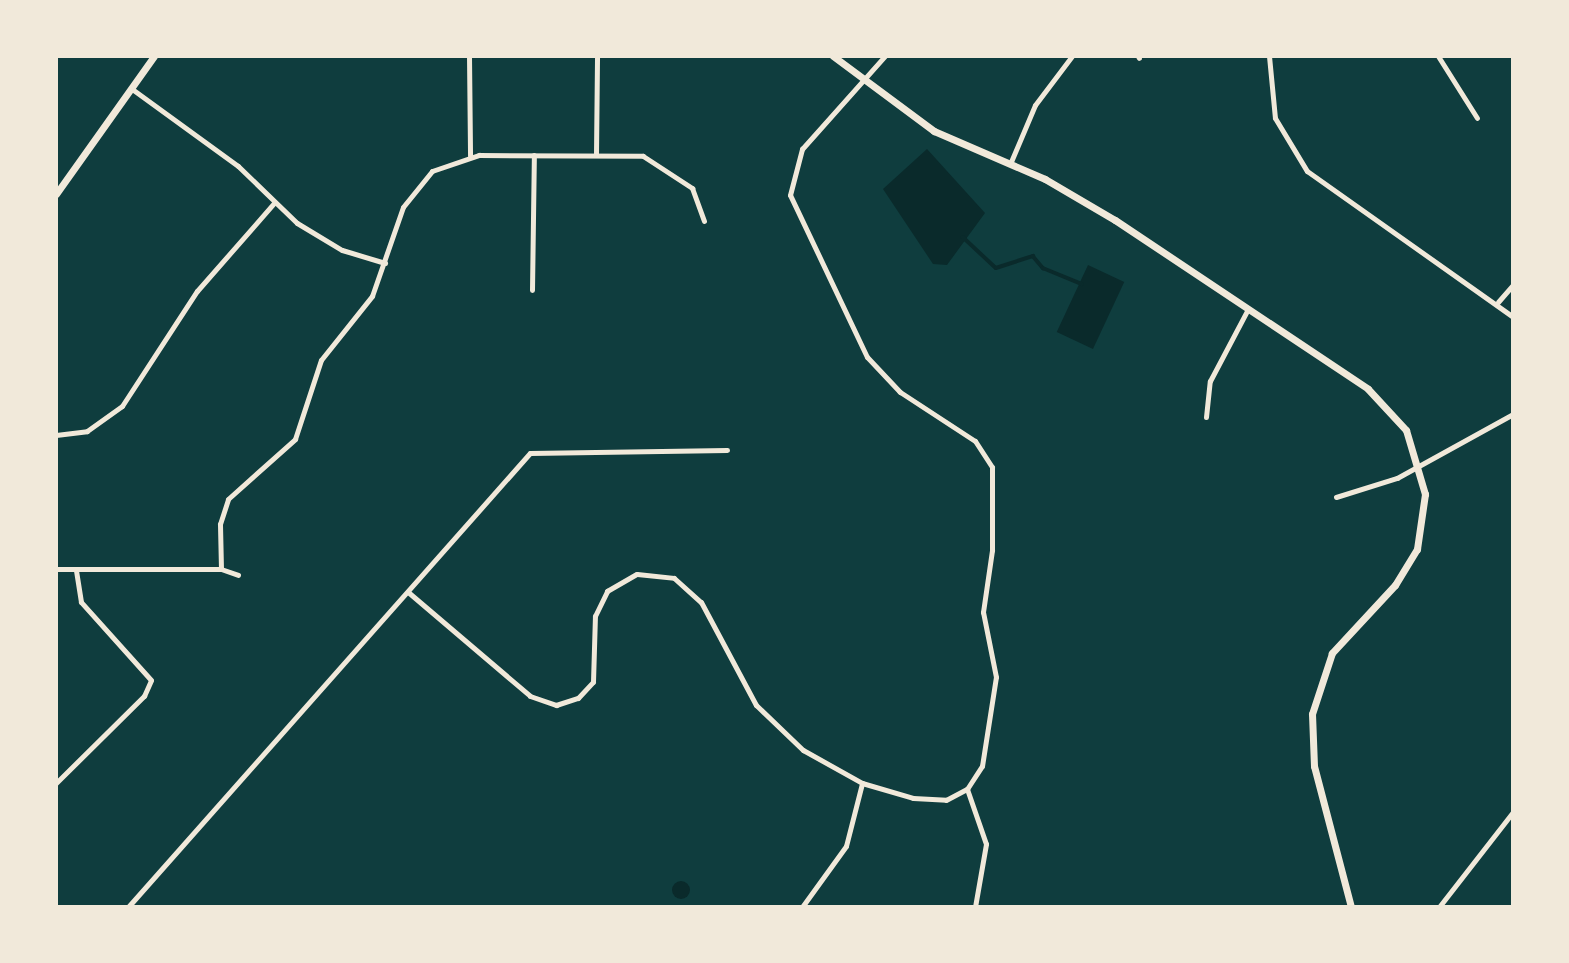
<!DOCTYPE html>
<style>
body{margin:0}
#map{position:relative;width:1569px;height:963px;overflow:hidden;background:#0f3d3e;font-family:Mulish,sans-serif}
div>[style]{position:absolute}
.water>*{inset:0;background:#0a2a2b;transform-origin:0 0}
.round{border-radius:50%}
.stream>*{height:3.5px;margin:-1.75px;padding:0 1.75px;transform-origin:1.75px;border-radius:1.75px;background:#0a2a2b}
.minor>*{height:5px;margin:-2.5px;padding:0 2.5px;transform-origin:2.5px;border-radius:2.5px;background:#f1e9da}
.secondary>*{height:7px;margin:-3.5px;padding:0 3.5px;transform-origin:3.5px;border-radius:3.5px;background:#f1e9da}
span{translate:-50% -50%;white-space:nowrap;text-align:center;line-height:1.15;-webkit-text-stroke:5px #f1e9da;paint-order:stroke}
.frame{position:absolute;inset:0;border:58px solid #f1e9da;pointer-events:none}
</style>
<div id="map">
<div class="water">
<i style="clip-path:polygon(927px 149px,985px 213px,947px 265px,933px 264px,883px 189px)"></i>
<i style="left:1088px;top:265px;width:40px;height:74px;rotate:25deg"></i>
<i class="round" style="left:672px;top:881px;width:18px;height:18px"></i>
</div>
<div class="stream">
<i style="left:963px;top:237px;width:45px;rotate:43.2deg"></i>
<i style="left:996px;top:268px;width:39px;rotate:-18deg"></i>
<i style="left:1033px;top:256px;width:16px;rotate:50deg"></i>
<i style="left:1043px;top:268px;width:42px;rotate:22.3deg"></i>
</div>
<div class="minor">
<i style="left:469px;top:56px;width:100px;rotate:89.4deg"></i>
<i style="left:1138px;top:56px;width:2px;rotate:63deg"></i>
<i style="left:1269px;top:56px;width:62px;rotate:84.5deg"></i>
<i style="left:1275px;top:118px;width:62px;rotate:58.9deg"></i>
<i style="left:1307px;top:171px;width:252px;rotate:35.3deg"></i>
<i style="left:1438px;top:56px;width:73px;rotate:57.8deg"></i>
<i style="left:132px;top:89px;width:131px;rotate:36deg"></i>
<i style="left:238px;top:166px;width:82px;rotate:44deg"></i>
<i style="left:297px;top:223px;width:52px;rotate:31deg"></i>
<i style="left:342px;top:250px;width:45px;rotate:16.8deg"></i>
<i style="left:596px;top:155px;width:99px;rotate:-89.4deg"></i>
<i style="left:1010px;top:164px;width:64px;rotate:-67deg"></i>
<i style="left:1035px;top:105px;width:61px;rotate:-52.9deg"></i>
<i style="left:532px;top:290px;width:135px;rotate:-89.2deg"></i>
<i style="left:1498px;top:302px;width:23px;rotate:-49deg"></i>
<i style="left:1206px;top:417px;width:36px;rotate:-84deg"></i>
<i style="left:1210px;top:381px;width:81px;rotate:-62.2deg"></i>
<i style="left:56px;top:435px;width:31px;rotate:-7deg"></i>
<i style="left:87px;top:431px;width:43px;rotate:-35.5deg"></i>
<i style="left:122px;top:406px;width:137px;rotate:-56.9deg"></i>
<i style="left:197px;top:291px;width:118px;rotate:-48.8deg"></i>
<i style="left:1336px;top:497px;width:64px;rotate:-17.3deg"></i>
<i style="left:1397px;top:478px;width:132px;rotate:-28.9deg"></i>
<i style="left:56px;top:569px;width:165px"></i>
<i style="left:221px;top:569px;width:18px;rotate:19deg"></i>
<i style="left:221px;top:569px;width:45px;rotate:-91.3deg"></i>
<i style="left:220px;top:524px;width:26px;rotate:-72deg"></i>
<i style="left:228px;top:499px;width:90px;rotate:-41.8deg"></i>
<i style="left:295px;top:439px;width:83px;rotate:-71.8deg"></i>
<i style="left:321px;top:360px;width:82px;rotate:-51.4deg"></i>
<i style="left:372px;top:296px;width:94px;rotate:-70.8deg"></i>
<i style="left:403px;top:207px;width:46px;rotate:-51.1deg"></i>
<i style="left:432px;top:171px;width:50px;rotate:-18.8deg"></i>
<i style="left:479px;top:155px;width:164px;rotate:0.3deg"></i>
<i style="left:643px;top:156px;width:59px;rotate:33.1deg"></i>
<i style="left:692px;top:188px;width:35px;rotate:70deg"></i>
<i style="left:408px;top:592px;width:160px;rotate:40.4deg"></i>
<i style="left:530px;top:696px;width:28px;rotate:19deg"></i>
<i style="left:556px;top:705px;width:23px;rotate:-18deg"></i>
<i style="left:578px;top:698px;width:22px;rotate:-47deg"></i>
<i style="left:593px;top:682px;width:66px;rotate:-88.3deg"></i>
<i style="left:595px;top:616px;width:28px;rotate:-64deg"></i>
<i style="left:607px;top:591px;width:34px;rotate:-30deg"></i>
<i style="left:637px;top:574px;width:37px;rotate:6deg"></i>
<i style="left:674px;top:578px;width:36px;rotate:42deg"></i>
<i style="left:701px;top:602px;width:117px;rotate:61.9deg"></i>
<i style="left:756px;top:705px;width:65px;rotate:43.8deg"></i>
<i style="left:803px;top:750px;width:68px;rotate:29.2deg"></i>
<i style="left:862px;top:783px;width:53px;rotate:16.4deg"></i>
<i style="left:913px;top:798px;width:33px;rotate:3deg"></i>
<i style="left:946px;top:800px;width:24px;rotate:-28deg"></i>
<i style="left:967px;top:789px;width:27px;rotate:-57deg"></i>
<i style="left:982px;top:766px;width:90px;rotate:-81.1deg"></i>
<i style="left:996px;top:677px;width:66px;rotate:-101.3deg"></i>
<i style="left:983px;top:612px;width:63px;rotate:-81.7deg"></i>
<i style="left:992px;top:550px;width:83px;rotate:-90deg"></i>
<i style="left:992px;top:467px;width:31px;rotate:-123deg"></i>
<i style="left:975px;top:441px;width:90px;rotate:-146.8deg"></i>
<i style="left:900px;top:392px;width:48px;rotate:-133.3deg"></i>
<i style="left:867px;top:357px;width:179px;rotate:-115.4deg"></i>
<i style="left:790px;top:195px;width:48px;rotate:-75.4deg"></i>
<i style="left:802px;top:149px;width:125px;rotate:-48.3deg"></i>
<i style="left:56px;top:783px;width:124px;rotate:-44.7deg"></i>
<i style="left:144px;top:696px;width:17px;rotate:-66deg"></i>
<i style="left:151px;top:680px;width:105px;rotate:-131.9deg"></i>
<i style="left:81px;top:602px;width:32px;rotate:-99deg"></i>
<i style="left:967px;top:789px;width:58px;rotate:70.9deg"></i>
<i style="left:986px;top:844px;width:64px;rotate:99.9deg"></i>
<i style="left:128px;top:907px;width:606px;rotate:-48.48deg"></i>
<i style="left:530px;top:453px;width:197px;rotate:-0.9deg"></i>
<i style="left:517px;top:907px;width:7px"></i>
<i style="left:802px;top:907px;width:75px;rotate:-54.2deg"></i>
<i style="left:846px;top:846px;width:65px;rotate:-75.7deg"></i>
<i style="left:1439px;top:907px;width:120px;rotate:-52.1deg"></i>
</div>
<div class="secondary">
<i style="left:833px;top:56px;width:126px;rotate:36.6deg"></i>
<i style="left:934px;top:131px;width:121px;rotate:23.4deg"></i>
<i style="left:1045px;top:179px;width:81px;rotate:30.4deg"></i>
<i style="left:1115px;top:220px;width:304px;rotate:33.7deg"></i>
<i style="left:1368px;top:389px;width:56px;rotate:47.2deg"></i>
<i style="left:1406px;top:430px;width:67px;rotate:73.5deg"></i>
<i style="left:1425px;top:494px;width:56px;rotate:98.3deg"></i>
<i style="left:1417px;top:549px;width:42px;rotate:121.4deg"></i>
<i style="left:1395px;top:585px;width:93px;rotate:132.8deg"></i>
<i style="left:1332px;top:653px;width:64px;rotate:108.2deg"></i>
<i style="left:1312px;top:714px;width:52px;rotate:87.8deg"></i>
<i style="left:1314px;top:766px;width:146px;rotate:75.3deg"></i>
<i style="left:56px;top:194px;width:169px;rotate:-54.6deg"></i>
</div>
<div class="frame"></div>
</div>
